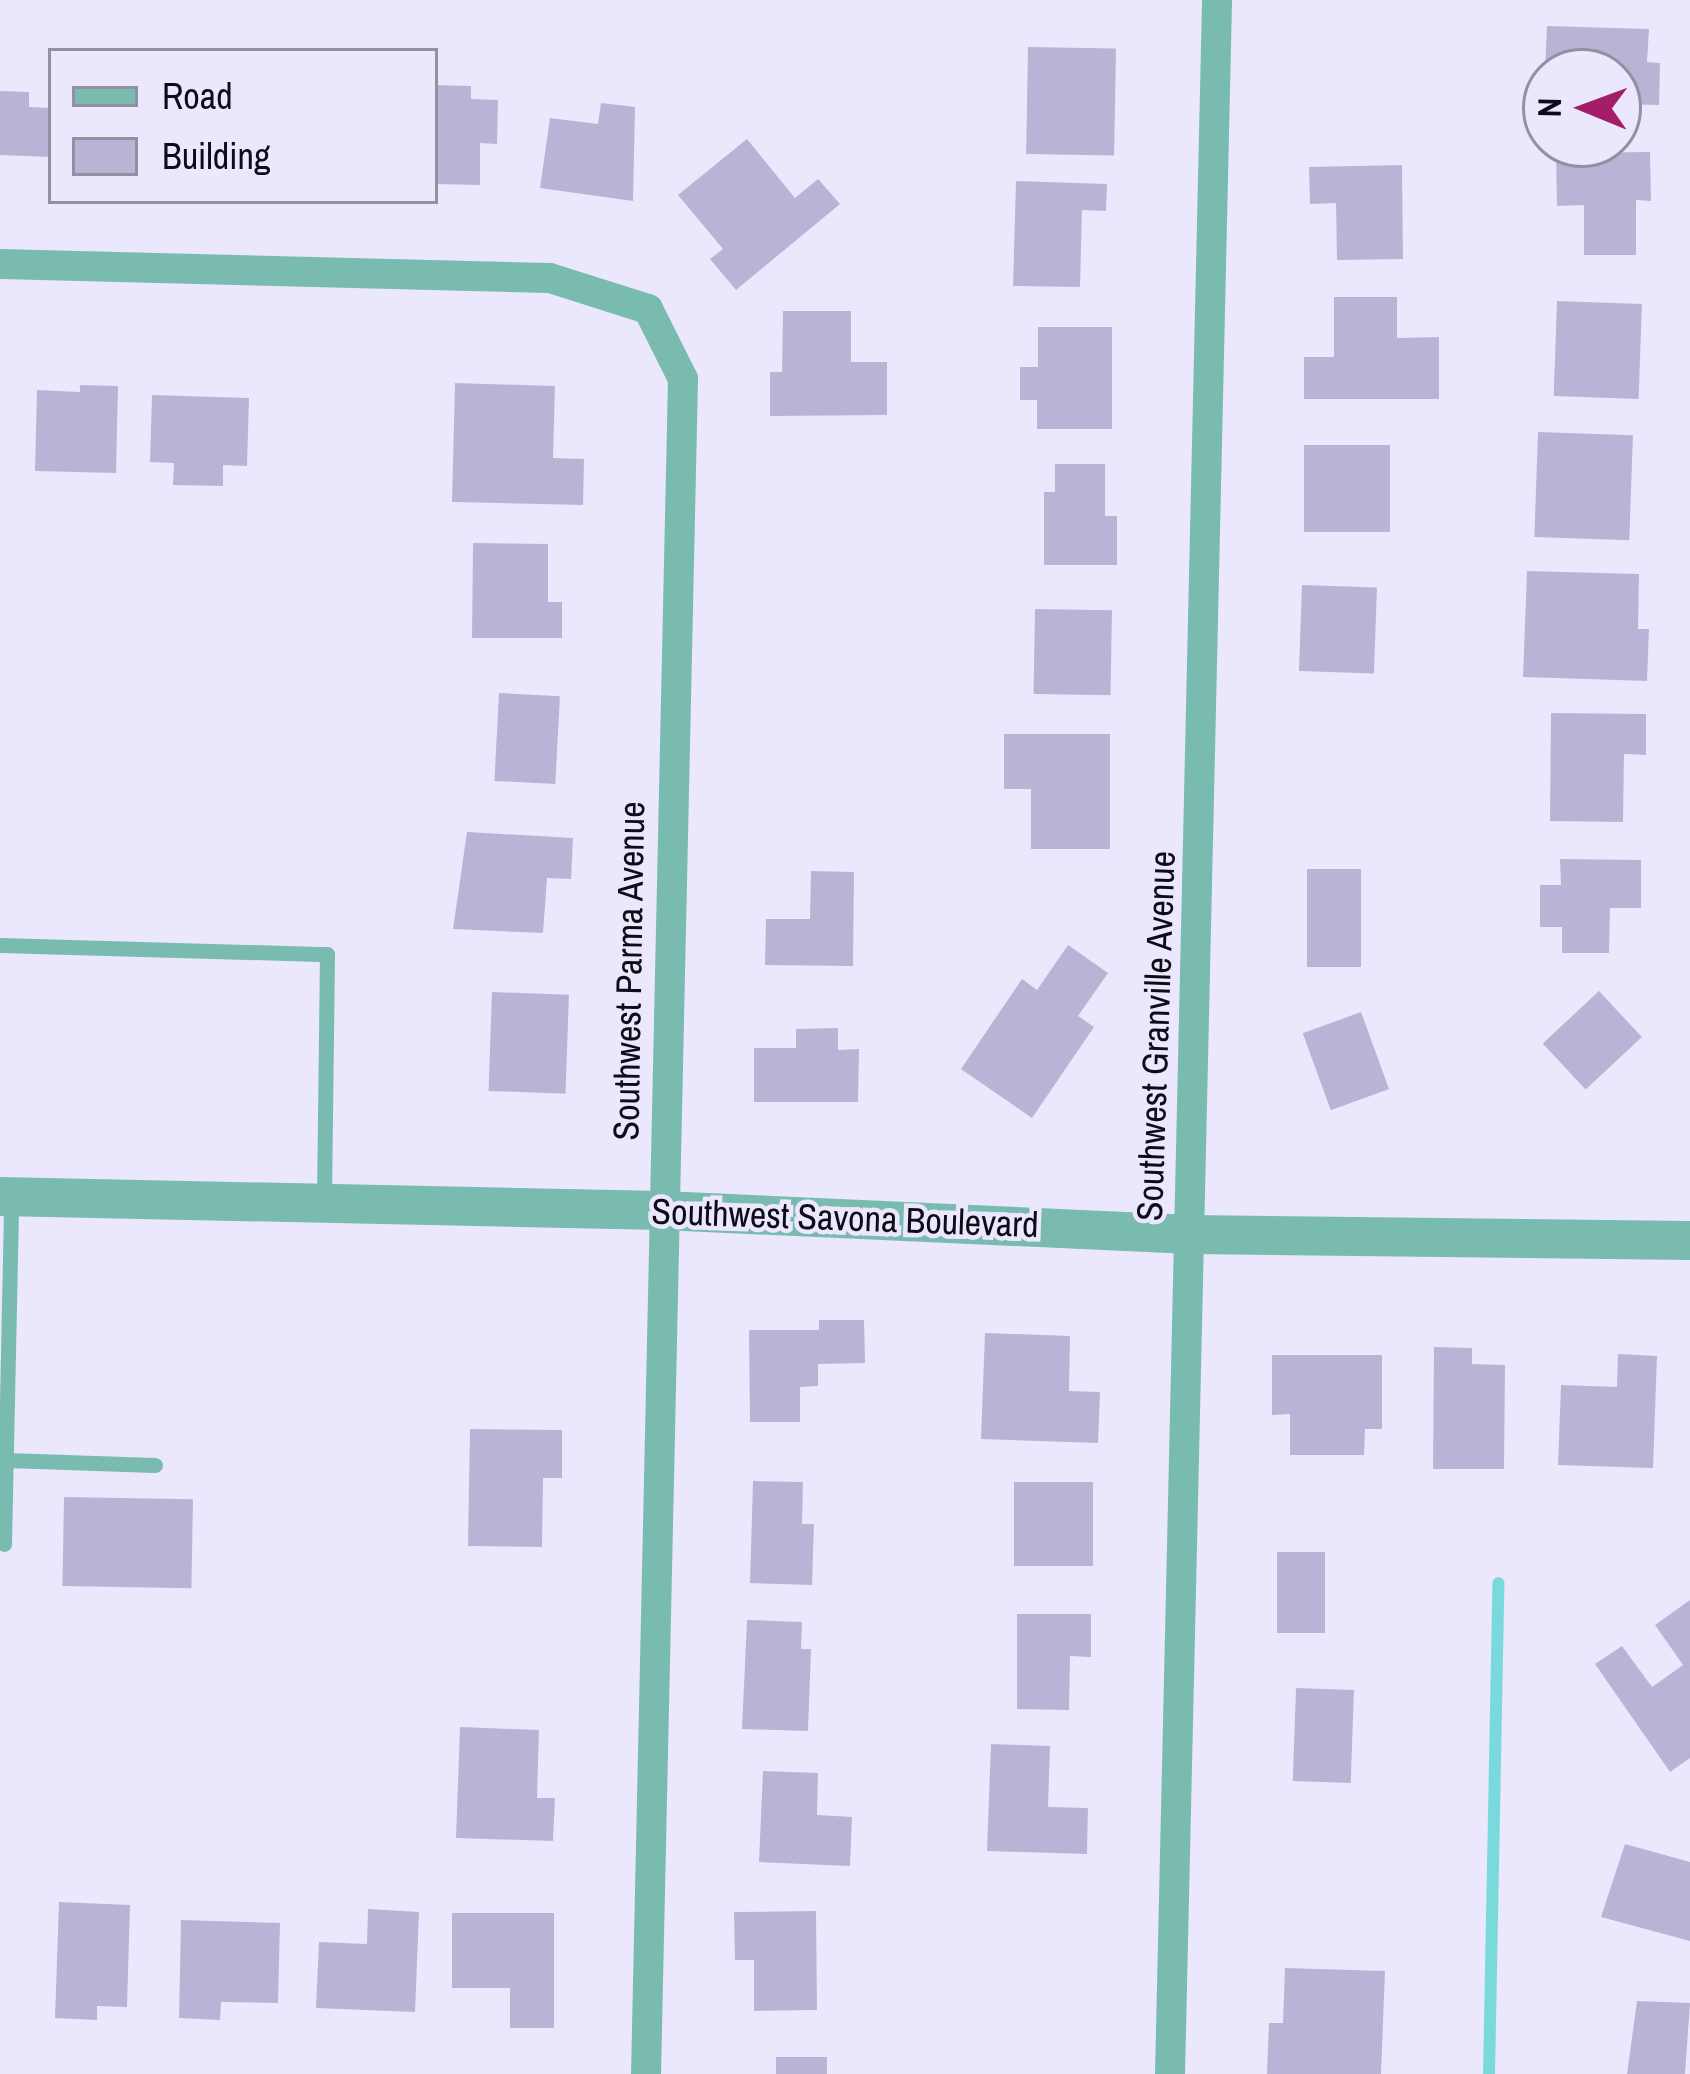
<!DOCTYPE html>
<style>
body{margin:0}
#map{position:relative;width:1690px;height:2074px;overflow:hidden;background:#ebe8fd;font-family:"Archivo Narrow",sans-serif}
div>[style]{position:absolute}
.stream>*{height:12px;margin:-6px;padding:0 6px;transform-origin:6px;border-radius:6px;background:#7adadb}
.building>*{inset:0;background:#b9b4d6;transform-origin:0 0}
.service>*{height:15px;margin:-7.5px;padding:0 7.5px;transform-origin:7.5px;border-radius:7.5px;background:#7abbaf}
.minor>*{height:30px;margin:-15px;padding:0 15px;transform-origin:15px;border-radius:15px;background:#7abbaf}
.tertiary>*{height:39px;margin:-19.5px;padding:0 19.5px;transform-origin:19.5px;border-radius:19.5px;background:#7abbaf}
span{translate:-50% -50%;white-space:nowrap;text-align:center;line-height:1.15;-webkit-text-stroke:9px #ebe8fd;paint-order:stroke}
.street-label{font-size:36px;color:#0f0c18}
.legend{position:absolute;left:48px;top:48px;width:390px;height:156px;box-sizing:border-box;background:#ebe8fd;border:3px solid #9390a1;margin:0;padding:15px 21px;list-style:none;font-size:36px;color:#0f0c18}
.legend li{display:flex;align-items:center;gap:24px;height:60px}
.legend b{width:60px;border:3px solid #9390a1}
.north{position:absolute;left:1522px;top:48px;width:120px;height:120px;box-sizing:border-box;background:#ebe8fd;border:3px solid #9390a1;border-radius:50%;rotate:271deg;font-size:33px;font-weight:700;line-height:48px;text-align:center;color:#0f0c18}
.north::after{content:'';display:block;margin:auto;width:42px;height:54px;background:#a31d69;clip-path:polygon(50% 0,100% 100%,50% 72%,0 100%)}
</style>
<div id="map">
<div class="stream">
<i style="left:1489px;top:2074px;width:491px;rotate:-88.9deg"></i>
</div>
<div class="building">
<i style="clip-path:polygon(1547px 26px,1649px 29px,1647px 62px,1660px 63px,1659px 105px,1618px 104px,1618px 72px,1545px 72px)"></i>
<i style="left:1028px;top:47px;width:88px;height:107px;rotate:1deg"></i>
<i style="clip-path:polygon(435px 85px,471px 86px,471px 99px,498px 100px,497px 144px,480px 143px,480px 185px,435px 184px)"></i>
<i style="clip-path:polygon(0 91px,29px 92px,29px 107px,51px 108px,51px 157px,0 155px)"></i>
<i style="clip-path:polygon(601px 103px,635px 107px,633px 201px,540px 188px,550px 118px,598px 124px)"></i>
<i style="clip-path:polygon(747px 139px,795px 198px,818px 179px,840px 204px,736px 290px,710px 259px,723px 249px,678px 195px)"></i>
<i style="clip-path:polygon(1650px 152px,1651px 201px,1636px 200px,1636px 255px,1584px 255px,1584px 205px,1557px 206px,1556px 153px)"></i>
<i style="clip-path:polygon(1402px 165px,1403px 259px,1337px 260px,1336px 203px,1310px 204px,1309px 167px)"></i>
<i style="clip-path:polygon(1016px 181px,1107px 184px,1106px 211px,1082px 210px,1080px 287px,1013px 286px)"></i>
<i style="clip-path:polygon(1334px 297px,1397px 297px,1397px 338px,1439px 337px,1439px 399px,1304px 399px,1304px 357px,1334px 357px)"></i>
<i style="left:1557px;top:301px;width:85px;height:95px;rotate:2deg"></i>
<i style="clip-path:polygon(783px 311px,851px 311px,851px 362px,887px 362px,887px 415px,770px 416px,770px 372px,782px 372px)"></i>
<i style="clip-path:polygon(1038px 327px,1112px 327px,1112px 429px,1037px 429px,1037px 400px,1020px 400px,1020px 367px,1038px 367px)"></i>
<i style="clip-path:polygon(455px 383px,555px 386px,553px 458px,584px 459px,583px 505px,452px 502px)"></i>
<i style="clip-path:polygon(80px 385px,118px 386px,116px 473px,35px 471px,37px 390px,80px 392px)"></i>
<i style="clip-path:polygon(152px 395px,249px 398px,247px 466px,223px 465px,223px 486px,173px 485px,174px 463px,150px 462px)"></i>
<i style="left:1538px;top:432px;width:95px;height:105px;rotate:2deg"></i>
<i style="left:1304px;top:445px;width:86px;height:87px"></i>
<i style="clip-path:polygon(1055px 464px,1105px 464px,1105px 516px,1117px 516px,1117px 565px,1044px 565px,1044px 492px,1055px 492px)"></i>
<i style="clip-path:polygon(473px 543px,548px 544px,548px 602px,562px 602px,562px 638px,472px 638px)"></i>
<i style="clip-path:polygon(1527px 571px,1639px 574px,1638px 629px,1649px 629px,1647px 681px,1523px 677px)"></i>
<i style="left:1302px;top:585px;width:75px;height:86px;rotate:2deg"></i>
<i style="left:1035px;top:609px;width:77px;height:85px;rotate:1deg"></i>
<i style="left:499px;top:693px;width:61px;height:88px;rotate:3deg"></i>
<i style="clip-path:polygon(1551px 713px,1646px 714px,1646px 755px,1624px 754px,1623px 822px,1550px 821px)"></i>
<i style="clip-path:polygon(1004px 734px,1110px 734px,1110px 849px,1031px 849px,1031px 789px,1004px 789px)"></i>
<i style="clip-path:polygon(467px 832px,573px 838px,571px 879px,547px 878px,543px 933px,453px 929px)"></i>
<i style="clip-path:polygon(1560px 859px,1641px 860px,1641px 908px,1610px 908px,1609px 953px,1562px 953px,1562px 927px,1540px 927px,1540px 885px,1561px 885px)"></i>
<i style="left:1307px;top:869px;width:54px;height:98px"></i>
<i style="clip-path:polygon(811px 871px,854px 872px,853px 966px,765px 965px,766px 919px,810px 919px)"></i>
<i style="clip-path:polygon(1068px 945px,1108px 973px,1078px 1016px,1094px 1027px,1032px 1118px,961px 1069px,1022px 979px,1037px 990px)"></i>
<i style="left:1599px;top:991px;width:63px;height:77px;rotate:47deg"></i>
<i style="left:492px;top:992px;width:77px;height:99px;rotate:2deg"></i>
<i style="left:1361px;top:1012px;width:82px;height:62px;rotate:70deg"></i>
<i style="clip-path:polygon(838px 1028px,838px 1050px,859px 1049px,858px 1102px,754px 1102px,754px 1048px,796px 1048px,796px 1029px)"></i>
<i style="clip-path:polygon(819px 1320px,864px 1320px,865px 1363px,818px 1364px,818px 1386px,800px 1387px,800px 1422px,750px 1422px,749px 1330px,819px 1330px)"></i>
<i style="clip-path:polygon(985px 1333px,1070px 1336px,1069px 1391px,1100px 1392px,1098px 1443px,981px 1439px)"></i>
<i style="clip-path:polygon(1434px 1347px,1472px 1348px,1472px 1364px,1505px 1365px,1504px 1469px,1433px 1469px)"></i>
<i style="clip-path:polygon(1618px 1354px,1657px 1356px,1653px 1468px,1558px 1465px,1561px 1385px,1617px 1387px)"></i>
<i style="clip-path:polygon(1272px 1355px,1382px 1355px,1382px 1429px,1365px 1429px,1364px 1455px,1290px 1455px,1290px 1414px,1272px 1415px)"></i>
<i style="clip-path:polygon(470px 1429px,562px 1430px,562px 1478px,543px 1478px,542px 1547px,468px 1546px)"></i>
<i style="clip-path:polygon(753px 1481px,803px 1482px,802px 1524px,814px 1524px,812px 1585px,750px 1583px)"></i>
<i style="left:1014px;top:1482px;width:79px;height:84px"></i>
<i style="left:64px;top:1497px;width:129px;height:89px;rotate:1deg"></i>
<i style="left:1325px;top:1552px;width:81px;height:48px;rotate:90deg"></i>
<i style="clip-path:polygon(1690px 1600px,1690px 1758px,1670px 1772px,1595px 1664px,1622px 1646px,1652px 1687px,1683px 1665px,1655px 1625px)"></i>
<i style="clip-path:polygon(1017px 1614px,1091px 1614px,1091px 1657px,1070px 1656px,1069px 1710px,1017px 1709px)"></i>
<i style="clip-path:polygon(747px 1620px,802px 1622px,801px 1649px,811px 1649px,808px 1731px,742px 1729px)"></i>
<i style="left:1296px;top:1688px;width:58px;height:93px;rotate:2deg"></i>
<i style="clip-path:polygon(460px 1727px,539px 1730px,537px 1798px,555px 1798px,553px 1841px,456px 1838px)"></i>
<i style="clip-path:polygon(991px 1744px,1050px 1746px,1048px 1807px,1088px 1808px,1087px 1854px,987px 1851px)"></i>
<i style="clip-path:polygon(763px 1771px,818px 1773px,817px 1815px,852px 1817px,850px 1866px,759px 1862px)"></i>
<i style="clip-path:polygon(1625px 1844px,1690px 1862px,1690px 1941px,1601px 1917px)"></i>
<i style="clip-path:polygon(59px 1902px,130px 1905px,127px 2007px,97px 2006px,97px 2020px,55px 2018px)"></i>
<i style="clip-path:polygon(368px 1909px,419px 1912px,415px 2012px,316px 2008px,319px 1942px,367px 1944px)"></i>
<i style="clip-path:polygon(816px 1911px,817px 2010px,754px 2011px,754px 1960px,735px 1960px,734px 1912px)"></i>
<i style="clip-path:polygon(452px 1913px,554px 1913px,554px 2028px,510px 2028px,510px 1988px,452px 1988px)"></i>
<i style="clip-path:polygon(181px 1920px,280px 1923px,278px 2003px,221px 2002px,220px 2020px,179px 2018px)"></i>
<i style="clip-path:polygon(1285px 1968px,1385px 1971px,1381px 2074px,1267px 2074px,1269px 2023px,1283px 2023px)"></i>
<i style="clip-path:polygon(1637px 2001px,1690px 2003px,1685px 2074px,1627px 2074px)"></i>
<i style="left:776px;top:2057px;width:51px;height:17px"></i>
</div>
<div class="service">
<i style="left:0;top:945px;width:327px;rotate:1.6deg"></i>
<i style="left:327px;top:954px;width:246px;rotate:90.7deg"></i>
<i style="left:6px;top:1460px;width:149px;rotate:1.9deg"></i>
<i style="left:4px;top:1544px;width:344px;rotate:-88.8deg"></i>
</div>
<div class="minor">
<i style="left:0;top:264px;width:550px;rotate:1.46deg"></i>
<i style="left:550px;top:278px;width:103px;rotate:17.6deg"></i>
<i style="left:648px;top:309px;width:78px;rotate:63.4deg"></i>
<i style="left:683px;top:379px;width:1695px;rotate:91.25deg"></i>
<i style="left:1170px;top:2074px;width:2075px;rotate:-88.7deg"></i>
</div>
<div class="tertiary">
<i style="left:0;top:1196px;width:662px;rotate:1.21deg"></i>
<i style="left:662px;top:1210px;width:529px;rotate:2.6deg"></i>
<i style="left:1190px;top:1234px;width:500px;rotate:0.69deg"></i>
</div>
<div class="street-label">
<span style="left:629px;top:971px;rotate:-89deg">Southwest Parma Avenue</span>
<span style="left:1156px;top:1036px;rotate:-88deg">Southwest Granville Avenue</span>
<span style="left:845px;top:1218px;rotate:2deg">Southwest Savona Boulevard</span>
</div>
<ul class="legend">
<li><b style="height:15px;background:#7abbaf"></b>Road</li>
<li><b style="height:33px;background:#b9b4d6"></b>Building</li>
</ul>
<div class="north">N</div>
</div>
